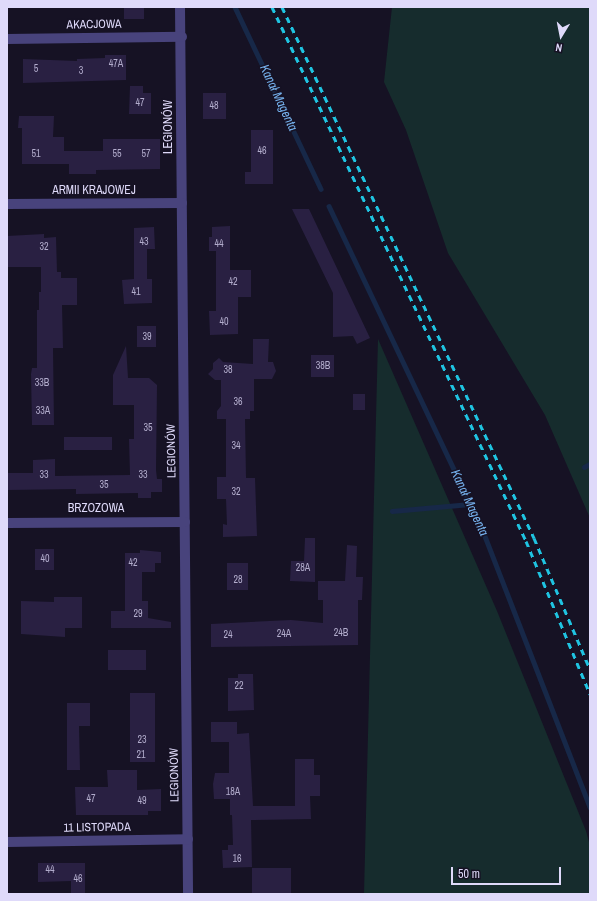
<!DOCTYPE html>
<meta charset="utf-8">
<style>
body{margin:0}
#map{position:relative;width:597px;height:901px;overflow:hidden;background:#161224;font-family:"Archivo Narrow",sans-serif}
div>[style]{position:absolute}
.green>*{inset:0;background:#162c2d}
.stream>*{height:4.5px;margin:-2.25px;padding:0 2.25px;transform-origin:2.25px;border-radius:2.25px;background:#172848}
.building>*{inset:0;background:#292042;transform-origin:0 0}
.minor>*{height:10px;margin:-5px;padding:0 5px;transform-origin:5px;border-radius:5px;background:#48437c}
.rail>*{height:3px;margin-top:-1.5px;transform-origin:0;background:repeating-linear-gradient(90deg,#1fc4e1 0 6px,transparent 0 11px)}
span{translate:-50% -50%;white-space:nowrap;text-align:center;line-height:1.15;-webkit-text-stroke:3px #161224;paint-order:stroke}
.number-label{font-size:10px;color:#b2accc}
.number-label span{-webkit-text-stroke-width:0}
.street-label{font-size:12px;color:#dfdafa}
.water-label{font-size:13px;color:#75b0ec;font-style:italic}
.frame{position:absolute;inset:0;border:8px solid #dfdafa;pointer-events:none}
.north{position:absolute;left:541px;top:16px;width:40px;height:40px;-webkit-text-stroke:3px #161224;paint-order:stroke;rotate:190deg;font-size:11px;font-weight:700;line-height:16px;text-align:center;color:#dfdafa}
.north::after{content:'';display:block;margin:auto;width:14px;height:18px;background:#dfdafa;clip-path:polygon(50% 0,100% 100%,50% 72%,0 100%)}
.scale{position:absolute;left:451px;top:867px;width:110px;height:18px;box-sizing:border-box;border:2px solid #dfdafa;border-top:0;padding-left:5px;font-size:12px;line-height:14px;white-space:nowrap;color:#dfdafa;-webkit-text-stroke:3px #161224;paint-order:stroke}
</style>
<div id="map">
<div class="green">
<i style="clip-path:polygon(392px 7px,590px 7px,590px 518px,545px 415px,448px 253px,406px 130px,384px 82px)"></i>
<i style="clip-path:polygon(378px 339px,497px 611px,586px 831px,590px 846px,590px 894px,364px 894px)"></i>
</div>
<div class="stream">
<i style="left:235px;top:7px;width:201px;rotate:64.7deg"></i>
<i style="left:329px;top:206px;width:360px;rotate:64.6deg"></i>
<i style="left:483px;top:531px;width:296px;rotate:68.8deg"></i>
<i style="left:584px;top:467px;width:7px;rotate:-27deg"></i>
<i style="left:392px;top:511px;width:78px;rotate:-5.1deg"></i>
</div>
<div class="building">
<i style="left:124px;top:7px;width:20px;height:12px"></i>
<i style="clip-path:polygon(105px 55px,126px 55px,126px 80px,23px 83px,23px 59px,77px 61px,77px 59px,105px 58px)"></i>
<i style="clip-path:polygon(130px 86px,143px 86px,143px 93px,151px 93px,151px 114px,129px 114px)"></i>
<i style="left:203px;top:93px;width:23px;height:26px"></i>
<i style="clip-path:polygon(19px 116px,54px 116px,53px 137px,64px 137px,64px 151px,103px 151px,103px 139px,160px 139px,160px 169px,96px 170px,96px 174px,69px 174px,69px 164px,22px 164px,22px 128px,18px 128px)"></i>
<i style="clip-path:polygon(251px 130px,273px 130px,273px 184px,245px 184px,245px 172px,251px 172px)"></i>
<i style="clip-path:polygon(292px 209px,309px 209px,370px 338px,357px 344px,353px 336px,333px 337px,333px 293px)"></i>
<i style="clip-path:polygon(230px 226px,230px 270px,251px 270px,251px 297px,238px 297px,238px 334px,210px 335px,209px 311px,216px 311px,216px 251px,209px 251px,209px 237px,212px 237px,212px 227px)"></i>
<i style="clip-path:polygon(154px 227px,155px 249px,147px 249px,147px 279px,152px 279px,152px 303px,124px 304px,122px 280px,134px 279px,134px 228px)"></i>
<i style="clip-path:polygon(44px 234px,44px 238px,56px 237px,57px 272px,61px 272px,61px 278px,77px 278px,77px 305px,62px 305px,63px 348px,53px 348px,54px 425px,32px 425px,31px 374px,32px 368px,37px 368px,37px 310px,39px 310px,39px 292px,41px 292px,41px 267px,7px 267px,7px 236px)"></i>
<i style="left:137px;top:326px;width:19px;height:21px"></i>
<i style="clip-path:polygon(253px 339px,269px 339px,268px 362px,273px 362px,276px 371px,272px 379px,254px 379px,254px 411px,250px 411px,250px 419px,245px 419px,246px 478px,255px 478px,257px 536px,223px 537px,223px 524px,227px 525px,226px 499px,217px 499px,217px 477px,226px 477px,226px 419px,217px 419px,217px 411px,221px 406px,221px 380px,215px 380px,208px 374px,213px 369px,213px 363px,219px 358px,223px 362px,253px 364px)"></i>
<i style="clip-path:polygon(126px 346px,128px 378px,149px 378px,157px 385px,156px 470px,157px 479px,162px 479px,162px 492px,151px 492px,151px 498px,138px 498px,138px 493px,76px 494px,76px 489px,7px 490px,7px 473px,33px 473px,33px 460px,55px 459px,55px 476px,130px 475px,129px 439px,134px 439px,134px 405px,113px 405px,113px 375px)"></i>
<i style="left:311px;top:355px;width:23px;height:22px"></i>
<i style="left:353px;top:394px;width:12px;height:16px"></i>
<i style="left:112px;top:437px;width:13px;height:48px;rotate:90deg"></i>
<i style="clip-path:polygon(305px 538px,315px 538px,315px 582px,290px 581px,291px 561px,304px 561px)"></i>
<i style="clip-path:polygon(347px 545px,357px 546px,356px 577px,363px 577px,362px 600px,358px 600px,358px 645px,211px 647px,211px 624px,291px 620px,323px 623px,323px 600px,318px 600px,318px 581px,345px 581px)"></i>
<i style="left:35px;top:549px;width:19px;height:21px"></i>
<i style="clip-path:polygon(140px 550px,161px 552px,161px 563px,155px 563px,155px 572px,142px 572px,142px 601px,148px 601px,148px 618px,171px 622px,171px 628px,111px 628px,111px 611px,125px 611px,125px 553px,140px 553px)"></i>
<i style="left:248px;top:563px;width:27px;height:21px;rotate:90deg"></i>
<i style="clip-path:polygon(54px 597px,82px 597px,82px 628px,65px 628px,65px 637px,21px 634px,21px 601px,54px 602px)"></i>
<i style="left:108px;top:650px;width:38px;height:20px"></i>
<i style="clip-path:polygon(238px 674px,253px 674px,254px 710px,228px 711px,228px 678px,238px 678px)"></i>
<i style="left:130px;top:693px;width:25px;height:69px"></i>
<i style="clip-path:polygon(67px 703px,90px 703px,90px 726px,79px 726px,80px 770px,67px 770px)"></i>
<i style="clip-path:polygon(211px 722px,237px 722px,237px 734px,249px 733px,253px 806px,295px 806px,295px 759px,314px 759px,314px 775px,320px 775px,320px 796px,310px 796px,311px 819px,251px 820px,252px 867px,223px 868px,222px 850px,228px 850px,228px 845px,233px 845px,232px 815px,230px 815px,230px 799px,214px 799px,213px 784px,215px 773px,229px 773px,229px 742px,211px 742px)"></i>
<i style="clip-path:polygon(107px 770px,137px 770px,137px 790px,161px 789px,161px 811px,148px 811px,148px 815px,76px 815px,75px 787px,108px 787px)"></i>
<i style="clip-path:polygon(38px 863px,85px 863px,85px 894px,71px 894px,71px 881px,38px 882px)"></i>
<i style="left:252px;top:868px;width:39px;height:26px"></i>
</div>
<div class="minor">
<i style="left:180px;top:7px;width:887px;rotate:89.48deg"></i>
<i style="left:7px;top:39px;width:175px;rotate:-0.7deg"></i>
<i style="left:7px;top:204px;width:175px;rotate:-0.3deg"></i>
<i style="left:7px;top:523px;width:178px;rotate:-0.3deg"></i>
<i style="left:7px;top:842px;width:181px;rotate:-0.9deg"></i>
</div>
<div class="rail">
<i style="left:272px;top:7px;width:591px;rotate:64.56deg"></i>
<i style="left:526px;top:541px;width:166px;rotate:67.3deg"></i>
<i style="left:282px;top:7px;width:588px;rotate:64.61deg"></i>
<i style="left:534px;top:538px;width:142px;rotate:66.9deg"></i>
</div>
<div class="number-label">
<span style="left:116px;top:64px">47A</span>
<span style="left:36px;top:69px">5</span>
<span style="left:81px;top:71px">3</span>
<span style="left:140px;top:103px">47</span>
<span style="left:214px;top:106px">48</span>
<span style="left:262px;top:151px">46</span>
<span style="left:36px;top:154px">51</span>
<span style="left:117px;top:154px">55</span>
<span style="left:146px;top:154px">57</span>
<span style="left:144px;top:242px">43</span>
<span style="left:219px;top:244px">44</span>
<span style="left:44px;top:247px">32</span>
<span style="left:233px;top:282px">42</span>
<span style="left:136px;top:292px">41</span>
<span style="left:224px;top:322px">40</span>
<span style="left:147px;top:337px">39</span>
<span style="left:323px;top:366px">38B</span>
<span style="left:228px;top:370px">38</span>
<span style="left:42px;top:383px">33B</span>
<span style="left:238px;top:402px">36</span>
<span style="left:43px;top:411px">33A</span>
<span style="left:148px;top:428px">35</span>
<span style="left:236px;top:446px">34</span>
<span style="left:44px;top:475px">33</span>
<span style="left:143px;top:475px">33</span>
<span style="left:104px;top:485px">35</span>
<span style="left:236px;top:492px">32</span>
<span style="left:45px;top:559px">40</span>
<span style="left:133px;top:563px">42</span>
<span style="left:303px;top:568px">28A</span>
<span style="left:238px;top:580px">28</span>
<span style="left:138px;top:614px">29</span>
<span style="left:341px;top:633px">24B</span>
<span style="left:284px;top:634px">24A</span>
<span style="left:228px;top:635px">24</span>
<span style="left:239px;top:686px">22</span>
<span style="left:142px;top:740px">23</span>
<span style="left:141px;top:755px">21</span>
<span style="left:233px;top:792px">18A</span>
<span style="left:91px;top:799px">47</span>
<span style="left:142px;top:801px">49</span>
<span style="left:237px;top:859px">16</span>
<span style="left:50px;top:870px">44</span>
<span style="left:78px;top:879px">46</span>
</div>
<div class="street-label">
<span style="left:94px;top:25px;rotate:-1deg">AKACJOWA</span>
<span style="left:169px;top:127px;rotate:-90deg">LEGIONÓW</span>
<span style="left:94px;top:191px">ARMII KRAJOWEJ</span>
<span style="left:172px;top:451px;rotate:-91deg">LEGIONÓW</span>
<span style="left:96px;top:509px">BRZOZOWA</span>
<span style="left:175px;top:775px;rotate:-91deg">LEGIONÓW</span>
<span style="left:97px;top:828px;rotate:-1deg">11 LISTOPADA</span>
</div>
<div class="water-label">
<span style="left:278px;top:98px;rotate:65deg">Kanał Magenta</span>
<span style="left:469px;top:503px;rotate:65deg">Kanał Magenta</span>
</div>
<div class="frame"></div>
<div class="north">N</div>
<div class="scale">50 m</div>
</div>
